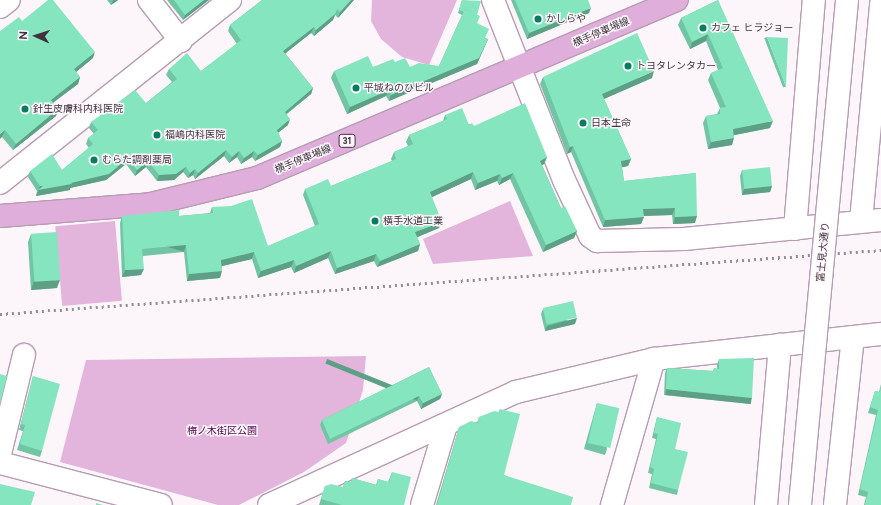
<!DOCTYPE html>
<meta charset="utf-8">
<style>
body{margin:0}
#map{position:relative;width:881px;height:505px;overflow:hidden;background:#fcf6fb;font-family:Figtree,"Noto Sans JP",sans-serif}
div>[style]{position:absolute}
.green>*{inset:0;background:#e3b5dd;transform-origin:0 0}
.roads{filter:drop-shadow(1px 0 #b79cb3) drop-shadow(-1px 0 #b79cb3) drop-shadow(0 1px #b79cb3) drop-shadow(0 -1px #b79cb3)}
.minor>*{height:22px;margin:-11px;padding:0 11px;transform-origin:11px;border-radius:11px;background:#fff}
.major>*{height:22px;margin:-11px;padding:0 11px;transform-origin:11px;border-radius:11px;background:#e0aeda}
.rail>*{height:3px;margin-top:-1.5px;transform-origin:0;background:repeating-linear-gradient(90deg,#958c94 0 2px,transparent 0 6px)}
.bridges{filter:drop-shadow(1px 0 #b79cb3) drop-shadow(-1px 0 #b79cb3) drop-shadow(0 1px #b79cb3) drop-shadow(0 -1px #b79cb3)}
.minor-bridge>*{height:22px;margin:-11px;padding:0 11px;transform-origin:11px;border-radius:11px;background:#fff}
.wall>*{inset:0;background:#72c5a4;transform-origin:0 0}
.shaded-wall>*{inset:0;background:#5da086;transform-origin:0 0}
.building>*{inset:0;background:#85e5bf;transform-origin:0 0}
.dots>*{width:11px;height:11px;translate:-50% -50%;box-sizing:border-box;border:2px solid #fcf6fb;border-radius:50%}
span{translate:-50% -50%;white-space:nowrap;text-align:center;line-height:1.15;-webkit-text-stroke:3px #fcf6fb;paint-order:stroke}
.shield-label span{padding:1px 3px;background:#fcf6fb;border:1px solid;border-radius:3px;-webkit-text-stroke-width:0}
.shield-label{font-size:9px;color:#3f333d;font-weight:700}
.poi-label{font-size:10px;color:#3f333d}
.left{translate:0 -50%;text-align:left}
.street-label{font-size:10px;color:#3f333d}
.park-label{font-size:10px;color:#53024f}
.north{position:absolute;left:16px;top:16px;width:40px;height:40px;-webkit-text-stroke:3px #fcf6fb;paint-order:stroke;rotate:273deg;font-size:11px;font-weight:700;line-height:16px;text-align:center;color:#3f333d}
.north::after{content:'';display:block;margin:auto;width:14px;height:18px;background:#3f333d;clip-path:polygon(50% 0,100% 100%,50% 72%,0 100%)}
</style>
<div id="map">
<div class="green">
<i style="clip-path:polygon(372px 0,457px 0,429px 65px,402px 57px,381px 39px,371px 21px)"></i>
<i style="clip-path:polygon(510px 201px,533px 256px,433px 264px,423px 239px)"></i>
<i style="left:115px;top:221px;width:80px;height:60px;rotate:85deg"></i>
<i style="clip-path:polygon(366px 356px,363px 390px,346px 443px,304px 472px,239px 505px,218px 505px,60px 462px,86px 360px)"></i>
</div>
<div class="roads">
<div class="minor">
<i style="left:149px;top:0;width:52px;rotate:52deg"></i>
<i style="left:493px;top:0;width:193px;rotate:68.5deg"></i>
<i style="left:564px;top:180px;width:62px;rotate:65.1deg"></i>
<i style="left:590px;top:236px;width:9px;rotate:36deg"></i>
<i style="left:597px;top:241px;width:87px;rotate:-1.3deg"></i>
<i style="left:684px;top:239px;width:198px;rotate:-5.5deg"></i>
<i style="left:0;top:7px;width:11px;rotate:-38deg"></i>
<i style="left:0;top:183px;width:294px;rotate:-38.5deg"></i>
<i style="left:861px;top:221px;width:218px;rotate:-84.7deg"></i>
<i style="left:795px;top:229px;width:230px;rotate:-85.3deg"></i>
<i style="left:0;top:454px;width:102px;rotate:-76.4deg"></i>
<i style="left:0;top:463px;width:166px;rotate:14.6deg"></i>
<i style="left:269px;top:505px;width:272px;rotate:-24.6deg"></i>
<i style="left:516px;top:392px;width:142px;rotate:-13.4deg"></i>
<i style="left:654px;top:359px;width:228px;rotate:-6.3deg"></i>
<i style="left:422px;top:505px;width:84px;rotate:-73.3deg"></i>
<i style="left:612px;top:505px;width:152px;rotate:-74deg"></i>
<i style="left:766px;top:505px;width:161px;rotate:-85deg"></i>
<i style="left:835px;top:505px;width:169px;rotate:-83.9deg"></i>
</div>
<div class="major">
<i style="left:0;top:216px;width:151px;rotate:-4.5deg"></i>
<i style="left:151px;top:204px;width:109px;rotate:-13.8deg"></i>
<i style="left:257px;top:178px;width:456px;rotate:-23deg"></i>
</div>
</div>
<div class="rail">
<i style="left:0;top:314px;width:883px;rotate:-4.15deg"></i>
</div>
<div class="bridges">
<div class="minor-bridge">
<i style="left:800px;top:505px;width:507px;rotate:-84.68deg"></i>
</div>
</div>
<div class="wall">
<i style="clip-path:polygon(107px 0,118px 0,111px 5px)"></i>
<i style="clip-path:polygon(167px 0,209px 0,183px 20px)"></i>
<i style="clip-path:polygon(262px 0,354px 0,338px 18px,335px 15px,333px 20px,314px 36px,311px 33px,285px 53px,313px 88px,311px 94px,287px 114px,288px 125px,278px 133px,282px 141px,280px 147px,255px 161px,252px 157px,241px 164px,237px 157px,229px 163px,224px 156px,195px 179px,193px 175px,188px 178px,183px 172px,174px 180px,157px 181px,146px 167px,135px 176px,126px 164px,106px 180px,70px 188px,70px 190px,36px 196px,37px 191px,28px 177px,30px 171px,62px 170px,89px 148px,86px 144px,88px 138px,94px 134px,89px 128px,91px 122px,146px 103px,172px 82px,166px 75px,169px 69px,201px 71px,237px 44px,228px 31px,230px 25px)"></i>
<i style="clip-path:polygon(462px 0,477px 15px,477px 24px,485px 38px,488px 39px,477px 64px,389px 101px,386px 96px,347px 114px,331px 78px,334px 71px,373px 67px,395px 62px,410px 67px,439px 66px,462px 15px,458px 13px)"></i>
<i style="clip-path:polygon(511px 0,588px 0,589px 13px,527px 39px)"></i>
<i style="clip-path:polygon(718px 0,770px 128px,734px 135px,732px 145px,708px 149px,703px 123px,706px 116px,717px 114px,720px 108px,708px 80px,711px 73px,718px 70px,706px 41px,690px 49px,678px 25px,681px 18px)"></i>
<i style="clip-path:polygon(22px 21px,93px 58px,76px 72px,80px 77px,78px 84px,53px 103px,58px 109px,56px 116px,13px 150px,2px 137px)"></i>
<i style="left:767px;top:37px;width:53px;height:3px;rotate:69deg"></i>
<i style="clip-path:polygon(543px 77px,652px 78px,604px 99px,631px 159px,628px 166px,622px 167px,624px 181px,696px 173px,695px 223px,673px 224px,672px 215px,644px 216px,641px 224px,603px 227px,571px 152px,567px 154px,540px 84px)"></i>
<i style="clip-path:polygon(445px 115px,474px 126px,547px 157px,544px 164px,542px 165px,561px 208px,577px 231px,574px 238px,543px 252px,510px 179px,499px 185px,497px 181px,475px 190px,471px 179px,432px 197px,439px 228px,417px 237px,420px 244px,418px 251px,377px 267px,374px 261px,335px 274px,328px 258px,294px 273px,291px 267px,258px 278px,252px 259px,222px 266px,220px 278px,187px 281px,184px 252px,143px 256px,141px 275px,122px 277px,120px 223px,122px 216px,179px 216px,210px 213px,212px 207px,268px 246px,315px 226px,303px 195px,305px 189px,331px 186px,392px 161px,391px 159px,394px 152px,408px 146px,406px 142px,409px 135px,443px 121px)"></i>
<i style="clip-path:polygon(742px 170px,772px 186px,770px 192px,742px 195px,740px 176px)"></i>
<i style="clip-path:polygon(31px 234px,57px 288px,31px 290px,28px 242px)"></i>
<i style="clip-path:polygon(543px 309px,575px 324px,545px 331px,541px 314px)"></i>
<i style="clip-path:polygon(719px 359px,752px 398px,750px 404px,664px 395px,665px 373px,667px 368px,713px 371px,714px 368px,717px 369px,717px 365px)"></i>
<i style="clip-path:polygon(429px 367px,442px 394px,440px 399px,421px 409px,417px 401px,328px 444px,320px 425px,322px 420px)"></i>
<i style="clip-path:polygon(33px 376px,42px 451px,40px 457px,17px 450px,23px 431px,19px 430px)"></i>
<i style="clip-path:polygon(881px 384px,881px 505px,864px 505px,866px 497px,858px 495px,876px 415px,868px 413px,875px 391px,879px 392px)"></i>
<i style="clip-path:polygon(597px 403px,607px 449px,605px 455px,584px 449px)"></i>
<i style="clip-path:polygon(500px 409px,504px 475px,571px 505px,436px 505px,459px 427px,477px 423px,479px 417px,499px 412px)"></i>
<i style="clip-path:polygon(657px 417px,675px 449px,678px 490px,677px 495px,649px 488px,652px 474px,648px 473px,656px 439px,652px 438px)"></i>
<i style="clip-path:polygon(392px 472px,404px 505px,319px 505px,325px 486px,343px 487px,345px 481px,351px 482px,352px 478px,376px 485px,378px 479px,388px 482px)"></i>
</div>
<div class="shaded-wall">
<i style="clip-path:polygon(113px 0,118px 0,111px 5px)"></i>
<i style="clip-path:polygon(204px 0,209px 0,183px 20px,185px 15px)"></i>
<i style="clip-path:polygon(351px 0,354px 0,338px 18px,340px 12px)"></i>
<i style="clip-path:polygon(591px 8px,589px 13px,527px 39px,529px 33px)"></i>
<i style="clip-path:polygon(335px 14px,333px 20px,314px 36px,316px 30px)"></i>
<i style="clip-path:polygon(314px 27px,311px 33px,281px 57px,283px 51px)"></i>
<i style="clip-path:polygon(708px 34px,706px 41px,690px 49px,692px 42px)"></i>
<i style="clip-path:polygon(488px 39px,477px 64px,389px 101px,391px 95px)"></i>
<i style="clip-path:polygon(95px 52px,93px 58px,71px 76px,74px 69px)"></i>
<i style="clip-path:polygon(654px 71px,652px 78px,599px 101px,602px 94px)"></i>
<i style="clip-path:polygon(80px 77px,78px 84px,48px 106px,51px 100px)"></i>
<i style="clip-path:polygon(313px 88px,311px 94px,282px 117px,285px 112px)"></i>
<i style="clip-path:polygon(389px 90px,386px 96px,347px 114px,350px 107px)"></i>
<i style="clip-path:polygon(58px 109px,56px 116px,13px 150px,16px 144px)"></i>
<i style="clip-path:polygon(290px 119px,288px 125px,275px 135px,277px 130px)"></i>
<i style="clip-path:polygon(773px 121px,770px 128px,730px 136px,733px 129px)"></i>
<i style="clip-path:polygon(5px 130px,2px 137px,0 139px,0 134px)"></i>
<i style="clip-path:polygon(734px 138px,732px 145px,708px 149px,711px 142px)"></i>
<i style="clip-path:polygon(282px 141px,280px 147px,255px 161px,258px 155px)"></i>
<i style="clip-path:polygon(573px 146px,571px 152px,567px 154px,570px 147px)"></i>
<i style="clip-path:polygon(226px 150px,224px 156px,195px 179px,198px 173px)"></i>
<i style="clip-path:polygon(239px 151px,237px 157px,229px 163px,232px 157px)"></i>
<i style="clip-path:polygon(254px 151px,252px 157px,241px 164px,244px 158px)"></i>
<i style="clip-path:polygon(547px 157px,544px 164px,537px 168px,540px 161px)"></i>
<i style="clip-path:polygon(128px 158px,126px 164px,106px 180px,70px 188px,70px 190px,36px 196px,40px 186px)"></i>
<i style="clip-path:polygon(631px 159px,628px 166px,619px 168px,621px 161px)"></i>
<i style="clip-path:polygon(148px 161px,146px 167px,135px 176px,137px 170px)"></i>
<i style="clip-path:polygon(186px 167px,183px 172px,174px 180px,157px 181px,159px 175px)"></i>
<i style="clip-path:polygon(195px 169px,193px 175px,188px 178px,190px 173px)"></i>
<i style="clip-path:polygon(473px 172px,471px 179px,428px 199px,430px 192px)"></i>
<i style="clip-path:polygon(513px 173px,510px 179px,499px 185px,502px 178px)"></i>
<i style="clip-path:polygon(500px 174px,497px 181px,475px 190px,478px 183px)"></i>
<i style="clip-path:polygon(772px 186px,770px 192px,742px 195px,744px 189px)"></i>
<i style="clip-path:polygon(675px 208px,672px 215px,641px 216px,643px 209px)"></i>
<i style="clip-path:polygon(697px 216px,695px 223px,673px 224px,675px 217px)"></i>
<i style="clip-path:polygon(644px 217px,641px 224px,603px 227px,605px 220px)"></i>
<i style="clip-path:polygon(442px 222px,439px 228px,413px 239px,415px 232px)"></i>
<i style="clip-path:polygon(577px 231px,574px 238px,543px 252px,546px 245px)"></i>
<i style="clip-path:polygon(420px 244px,418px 251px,377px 267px,380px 261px)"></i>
<i style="left:186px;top:245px;width:7px;height:44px;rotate:106deg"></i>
<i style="clip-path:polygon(331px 251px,328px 258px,294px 273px,296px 266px)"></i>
<i style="clip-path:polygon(254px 252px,252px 259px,218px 267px,221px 260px)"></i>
<i style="clip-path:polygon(376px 254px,374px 261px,335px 274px,337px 268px)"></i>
<i style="clip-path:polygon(294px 260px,291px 267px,258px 278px,261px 271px)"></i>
<i style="clip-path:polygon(144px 269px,141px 275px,122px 277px,125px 270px)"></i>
<i style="clip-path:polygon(222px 271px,220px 278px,187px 281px,189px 274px)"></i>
<i style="clip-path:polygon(60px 280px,57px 288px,31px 290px,34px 281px)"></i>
<i style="clip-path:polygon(577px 318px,575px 324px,545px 331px,547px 326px)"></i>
<i style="left:666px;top:389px;width:86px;height:6px;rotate:6deg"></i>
<i style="clip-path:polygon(442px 394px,440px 399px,421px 409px,423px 403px)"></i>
<i style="left:419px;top:396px;width:5px;height:99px;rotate:112deg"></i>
</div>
<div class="building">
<i style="clip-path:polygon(48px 0,53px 0,95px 52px,74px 69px,80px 77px,51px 100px,58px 109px,16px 144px,5px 130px,0 134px,0 31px,19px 17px,22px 21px)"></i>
<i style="clip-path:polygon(174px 0,204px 0,185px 15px)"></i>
<i style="clip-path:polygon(262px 0,351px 0,340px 12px,337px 9px,335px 14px,316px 30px,314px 27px,283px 51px,313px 88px,285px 112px,290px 119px,277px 130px,282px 141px,258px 155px,254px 151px,244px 158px,239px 151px,232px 157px,226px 150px,198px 173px,195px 169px,190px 173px,186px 167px,176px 174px,159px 175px,148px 161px,137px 170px,128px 158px,109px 174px,71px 183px,72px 184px,38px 190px,43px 186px,40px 186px,30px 171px,52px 154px,62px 170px,93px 144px,88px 138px,98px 130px,91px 122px,135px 90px,146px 103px,177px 79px,169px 69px,187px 53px,201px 71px,241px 40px,230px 25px)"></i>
<i style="clip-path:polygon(462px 0,481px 1px,477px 15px,465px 9px,464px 12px,459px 10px)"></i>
<i style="clip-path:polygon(515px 0,588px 0,591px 8px,529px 33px)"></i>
<i style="clip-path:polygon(718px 0,773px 121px,733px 129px,734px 138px,711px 142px,706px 116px,720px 114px,720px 108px,726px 107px,711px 73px,723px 68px,708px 34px,692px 42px,681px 18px)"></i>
<i style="clip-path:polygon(465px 9px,480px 16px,477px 23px,489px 29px,485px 38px,488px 39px,479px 58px,391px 95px,389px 90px,350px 107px,334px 71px,368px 56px,373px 67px,393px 59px,395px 62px,405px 58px,410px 67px,419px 63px,439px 66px)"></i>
<i style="clip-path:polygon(637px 33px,654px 71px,602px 94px,631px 159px,621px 161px,624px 181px,696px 173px,697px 216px,675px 217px,675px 208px,643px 209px,644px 217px,605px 220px,573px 146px,570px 147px,543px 77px)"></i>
<i style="clip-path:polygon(767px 37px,788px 38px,786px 87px)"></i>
<i style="clip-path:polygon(525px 103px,547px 157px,540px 161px,561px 208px,565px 206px,577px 231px,546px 245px,513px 173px,502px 178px,500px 174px,478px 183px,473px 172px,430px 192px,442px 222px,415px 232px,420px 244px,380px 261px,376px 254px,337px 268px,331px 251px,296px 266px,294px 260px,261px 271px,254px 252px,221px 260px,222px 271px,189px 274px,186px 245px,142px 249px,144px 269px,125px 270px,122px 216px,179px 210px,179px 216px,213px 213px,212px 207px,231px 206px,252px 199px,268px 246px,319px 224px,305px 189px,328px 179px,331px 186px,396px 159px,394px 152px,413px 144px,409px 135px,447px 119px,445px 115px,462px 108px,469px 125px,472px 123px,474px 126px)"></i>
<i style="left:770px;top:167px;width:19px;height:28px;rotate:84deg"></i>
<i style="left:57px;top:232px;width:48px;height:26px;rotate:86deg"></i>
<i style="left:573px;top:301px;width:17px;height:31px;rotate:77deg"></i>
<i style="clip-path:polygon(754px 358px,752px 398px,666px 389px,667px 368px,714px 371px,714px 368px,719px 369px,719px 359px)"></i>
<i style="clip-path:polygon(429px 367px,442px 394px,423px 403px,419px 396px,330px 439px,322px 420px)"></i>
<i style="clip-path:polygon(0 374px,7px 376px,0 404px)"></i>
<i style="clip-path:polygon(33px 376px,60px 384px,42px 451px,20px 444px,25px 425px,21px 424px)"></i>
<i style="clip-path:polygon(881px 386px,881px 505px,865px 505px,868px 492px,860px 489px,878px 410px,870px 407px,875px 391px,880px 392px)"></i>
<i style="left:597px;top:403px;width:23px;height:41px;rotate:13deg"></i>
<i style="clip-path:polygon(500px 409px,520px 414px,504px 475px,573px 497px,571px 505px,437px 505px,459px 427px,471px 421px,478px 423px,479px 417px,494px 411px,499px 412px)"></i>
<i style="clip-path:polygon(657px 417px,681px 423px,675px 449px,688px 452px,678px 490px,651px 483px,654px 469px,650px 467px,658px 434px,654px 433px)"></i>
<i style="clip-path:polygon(392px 472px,411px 477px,404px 505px,342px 505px,321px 499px,325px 486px,331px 484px,343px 487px,345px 481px,351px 482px,352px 478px,377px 485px,378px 479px,389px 482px)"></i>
<i style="clip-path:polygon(0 484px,35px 492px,31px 505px,0 505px)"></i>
<i style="clip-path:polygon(96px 503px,103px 505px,96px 505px)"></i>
</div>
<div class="dots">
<i style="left:538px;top:19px;background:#037e5c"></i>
<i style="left:703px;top:28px;background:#037e5c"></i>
<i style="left:628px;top:66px;background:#037e5c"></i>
<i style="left:356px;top:88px;background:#037e5c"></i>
<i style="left:25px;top:109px;background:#037e5c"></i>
<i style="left:583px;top:123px;background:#037e5c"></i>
<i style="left:157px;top:135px;background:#037e5c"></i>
<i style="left:94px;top:160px;background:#037e5c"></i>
<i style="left:375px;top:221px;background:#037e5c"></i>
</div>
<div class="shield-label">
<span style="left:347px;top:141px">31</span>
</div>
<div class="poi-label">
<span class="left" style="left:546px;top:19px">かしらや</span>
<span class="left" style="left:711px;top:28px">カフェ ヒラジョー</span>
<span class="left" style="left:636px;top:66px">トヨタレンタカー</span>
<span class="left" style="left:364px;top:88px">平城ねのひビル</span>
<span class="left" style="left:33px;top:109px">針生皮膚科内科医院</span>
<span class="left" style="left:591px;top:123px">日本生命</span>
<span class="left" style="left:165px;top:135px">福嶋内科医院</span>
<span class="left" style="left:102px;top:160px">むらた調剤薬局</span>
<span class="left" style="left:383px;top:221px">横手水道工業</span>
</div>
<div class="street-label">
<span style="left:601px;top:32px;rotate:-23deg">横手停車場線</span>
<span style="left:303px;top:159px;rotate:-22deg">横手停車場線</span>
<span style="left:823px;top:252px;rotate:-85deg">富士見大通り</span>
</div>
<div class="park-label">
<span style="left:222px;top:431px">梅ノ木街区公園</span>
</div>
<div class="north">N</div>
</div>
